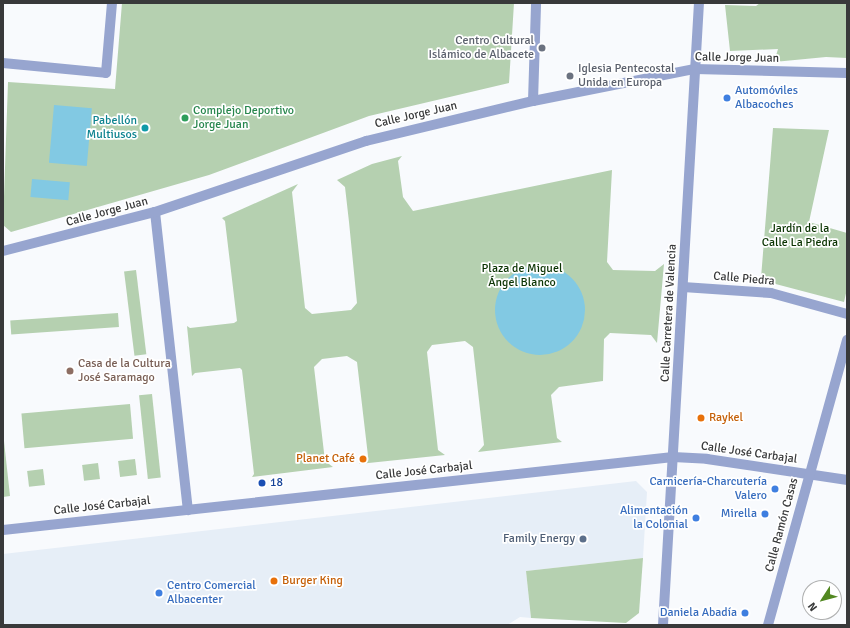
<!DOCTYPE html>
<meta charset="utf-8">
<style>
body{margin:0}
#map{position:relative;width:850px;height:628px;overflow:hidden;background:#f8fafd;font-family:Signika,sans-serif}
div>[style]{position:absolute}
.built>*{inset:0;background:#e6eef7}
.green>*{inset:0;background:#b5d0b0;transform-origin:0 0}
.water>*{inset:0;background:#82c9e3;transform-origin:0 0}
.round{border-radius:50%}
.street>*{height:10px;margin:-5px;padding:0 5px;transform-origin:5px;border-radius:5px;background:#97a5cf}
.dots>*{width:11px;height:11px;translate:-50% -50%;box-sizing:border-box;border:2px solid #fff;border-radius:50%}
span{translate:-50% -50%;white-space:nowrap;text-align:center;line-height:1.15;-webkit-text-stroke:3.5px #fff;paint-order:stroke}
.worship-label{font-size:12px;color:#5b616d}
.right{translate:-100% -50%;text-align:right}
.left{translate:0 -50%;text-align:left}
.street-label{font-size:12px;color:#38393a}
.shop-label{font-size:12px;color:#366cbe}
.leisure-label{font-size:12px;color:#27864d}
.culture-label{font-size:12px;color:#0d838f}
.park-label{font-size:12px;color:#0b3403}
.education-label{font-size:12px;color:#785e54}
.food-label{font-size:12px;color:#c56008}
.transit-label{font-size:12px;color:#164399}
.service-label{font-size:12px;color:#4e5e75}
.frame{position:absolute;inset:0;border:4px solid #38393a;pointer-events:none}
.north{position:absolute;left:802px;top:580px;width:40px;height:40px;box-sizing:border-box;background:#fff;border:1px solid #afb0b0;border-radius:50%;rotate:234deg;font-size:11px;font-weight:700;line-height:16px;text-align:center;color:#38393a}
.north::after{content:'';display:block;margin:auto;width:14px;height:18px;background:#528821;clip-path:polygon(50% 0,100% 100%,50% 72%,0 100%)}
</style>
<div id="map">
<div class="built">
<i style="clip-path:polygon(636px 481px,647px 492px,643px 558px,526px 571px,531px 618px,520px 617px,507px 625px,3px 625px,3px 554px)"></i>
</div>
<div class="green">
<i style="clip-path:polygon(122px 3px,514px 3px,509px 83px,369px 116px,209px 175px,11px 232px,3px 225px,8px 82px,115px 89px)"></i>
<i style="clip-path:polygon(760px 3px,847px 3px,847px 58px,826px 57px,774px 62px,778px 49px,730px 51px,725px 5px,756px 6px)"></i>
<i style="clip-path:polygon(773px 128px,829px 130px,809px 222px,847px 233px,847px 289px,844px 302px,768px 282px,761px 278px)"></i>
<i style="clip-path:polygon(402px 156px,398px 161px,403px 197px,413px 211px,612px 170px,607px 262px,613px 270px,655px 271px,664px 264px,657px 343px,651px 335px,610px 333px,604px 339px,603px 381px,559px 387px,551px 395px,557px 438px,562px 442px,478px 452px,484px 445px,473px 347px,465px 341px,432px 345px,427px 352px,438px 450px,445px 455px,359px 464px,368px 456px,357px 362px,347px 356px,322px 359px,314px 367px,325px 461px,333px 467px,252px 477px,254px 474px,242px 370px,240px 368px,195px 373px,192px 376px,187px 326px,190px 328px,234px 323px,237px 321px,225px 221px,222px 218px,298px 184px,292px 192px,305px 308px,312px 314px,351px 310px,357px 303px,349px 222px,345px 187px,337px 180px,372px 164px)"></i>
<i style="left:136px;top:270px;width:85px;height:12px;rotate:83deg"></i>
<i style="left:118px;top:313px;width:14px;height:108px;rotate:86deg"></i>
<i style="left:152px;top:394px;width:84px;height:13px;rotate:84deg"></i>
<i style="left:130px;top:404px;width:35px;height:109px;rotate:85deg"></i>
<i style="clip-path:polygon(3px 432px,10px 496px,3px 497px)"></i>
<i style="left:135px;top:459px;width:16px;height:17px;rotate:83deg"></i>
<i style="left:98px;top:463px;width:16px;height:16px;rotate:83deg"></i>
<i style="left:43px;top:469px;width:16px;height:16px;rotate:83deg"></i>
<i style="clip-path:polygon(643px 558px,639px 613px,626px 623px,531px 618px,526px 571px)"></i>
</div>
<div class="water">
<i style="left:54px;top:105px;width:38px;height:58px;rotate:5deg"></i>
<i style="left:32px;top:179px;width:38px;height:18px;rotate:5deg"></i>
<i class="round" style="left:495px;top:265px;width:90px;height:90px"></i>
</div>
<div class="street">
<i style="left:3px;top:63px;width:103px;rotate:5.5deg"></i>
<i style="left:106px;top:73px;width:70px;rotate:-85.1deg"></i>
<i style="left:533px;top:101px;width:98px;rotate:-88.2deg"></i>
<i style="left:155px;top:212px;width:300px;rotate:83.7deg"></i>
<i style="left:3px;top:251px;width:157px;rotate:-14.4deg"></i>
<i style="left:155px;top:212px;width:223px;rotate:-18.6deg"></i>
<i style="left:366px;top:141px;width:172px;rotate:-13.5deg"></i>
<i style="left:533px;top:101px;width:165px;rotate:-11.2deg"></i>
<i style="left:695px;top:69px;width:152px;rotate:1.5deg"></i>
<i style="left:683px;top:287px;width:88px;rotate:3.9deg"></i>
<i style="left:771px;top:293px;width:79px;rotate:15.4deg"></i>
<i style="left:3px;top:530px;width:674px;rotate:-6.22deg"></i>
<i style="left:673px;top:457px;width:34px;rotate:3deg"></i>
<i style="left:707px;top:459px;width:142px;rotate:8.5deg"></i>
<i style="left:663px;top:625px;width:623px;rotate:-86.69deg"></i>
<i style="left:768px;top:625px;width:296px;rotate:-74.5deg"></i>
</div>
<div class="dots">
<i style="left:542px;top:48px;background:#6b7280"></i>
<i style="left:570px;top:76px;background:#6b7280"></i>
<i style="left:727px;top:98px;background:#3f7fe0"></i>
<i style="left:185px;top:118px;background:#2e9e5b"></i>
<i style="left:145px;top:128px;background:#0f9aa8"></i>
<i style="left:70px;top:371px;background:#8d6e63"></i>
<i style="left:701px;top:418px;background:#e8710a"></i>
<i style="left:363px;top:459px;background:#e8710a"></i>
<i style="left:262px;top:483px;background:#1a4fb4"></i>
<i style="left:775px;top:489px;background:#3f7fe0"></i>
<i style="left:765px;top:514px;background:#3f7fe0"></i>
<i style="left:696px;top:518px;background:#3f7fe0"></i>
<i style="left:583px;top:539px;background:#5c6f8a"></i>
<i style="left:274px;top:581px;background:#e8710a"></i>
<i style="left:159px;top:593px;background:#3f7fe0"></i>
<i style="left:745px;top:613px;background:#3f7fe0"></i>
</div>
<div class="worship-label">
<span class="right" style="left:534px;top:48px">Centro Cultural<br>Islámico de Albacete</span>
<span class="left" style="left:578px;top:76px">Iglesia Pentecostal<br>Unida en Europa</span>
</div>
<div class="street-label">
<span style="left:737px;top:58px;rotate:1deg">Calle Jorge Juan</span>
<span style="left:416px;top:115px;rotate:-13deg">Calle Jorge Juan</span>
<span style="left:107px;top:212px;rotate:-15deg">Calle Jorge Juan</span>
<span style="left:744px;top:279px;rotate:5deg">Calle Piedra</span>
<span style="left:669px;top:313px;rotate:-87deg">Calle Carretera de Valencia</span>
<span style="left:749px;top:453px;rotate:8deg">Calle José Carbajal</span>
<span style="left:424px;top:471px;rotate:-6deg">Calle José Carbajal</span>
<span style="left:102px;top:506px;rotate:-6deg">Calle José Carbajal</span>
<span style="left:782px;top:525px;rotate:-75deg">Calle Ramón Casas</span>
</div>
<div class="shop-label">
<span class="left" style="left:735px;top:98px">Automóviles<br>Albacoches</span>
<span class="right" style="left:767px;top:489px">Carnicería-Charcutería<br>Valero</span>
<span class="right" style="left:688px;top:518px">Alimentación<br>la Colonial</span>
<span class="right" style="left:757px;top:514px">Mirella</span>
<span class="left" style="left:167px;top:593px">Centro Comercial<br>Albacenter</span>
<span class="right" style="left:737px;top:613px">Daniela Abadía</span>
</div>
<div class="leisure-label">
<span class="left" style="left:193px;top:118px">Complejo Deportivo<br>Jorge Juan</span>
</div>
<div class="culture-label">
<span class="right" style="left:137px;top:128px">Pabellón<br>Multiusos</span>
</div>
<div class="park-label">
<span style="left:800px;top:236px">Jardín de la<br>Calle La Piedra</span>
<span style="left:522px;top:276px">Plaza de Miguel<br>Ángel Blanco</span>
</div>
<div class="education-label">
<span class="left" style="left:78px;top:371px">Casa de la Cultura<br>José Saramago</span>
</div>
<div class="food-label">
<span class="left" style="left:709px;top:418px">Raykel</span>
<span class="right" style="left:355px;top:459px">Planet Café</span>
<span class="left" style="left:282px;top:581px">Burger King</span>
</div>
<div class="transit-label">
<span class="left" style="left:270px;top:483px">18</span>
</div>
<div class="service-label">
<span class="right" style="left:575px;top:539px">Family Energy</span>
</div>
<div class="frame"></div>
<div class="north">N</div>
</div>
